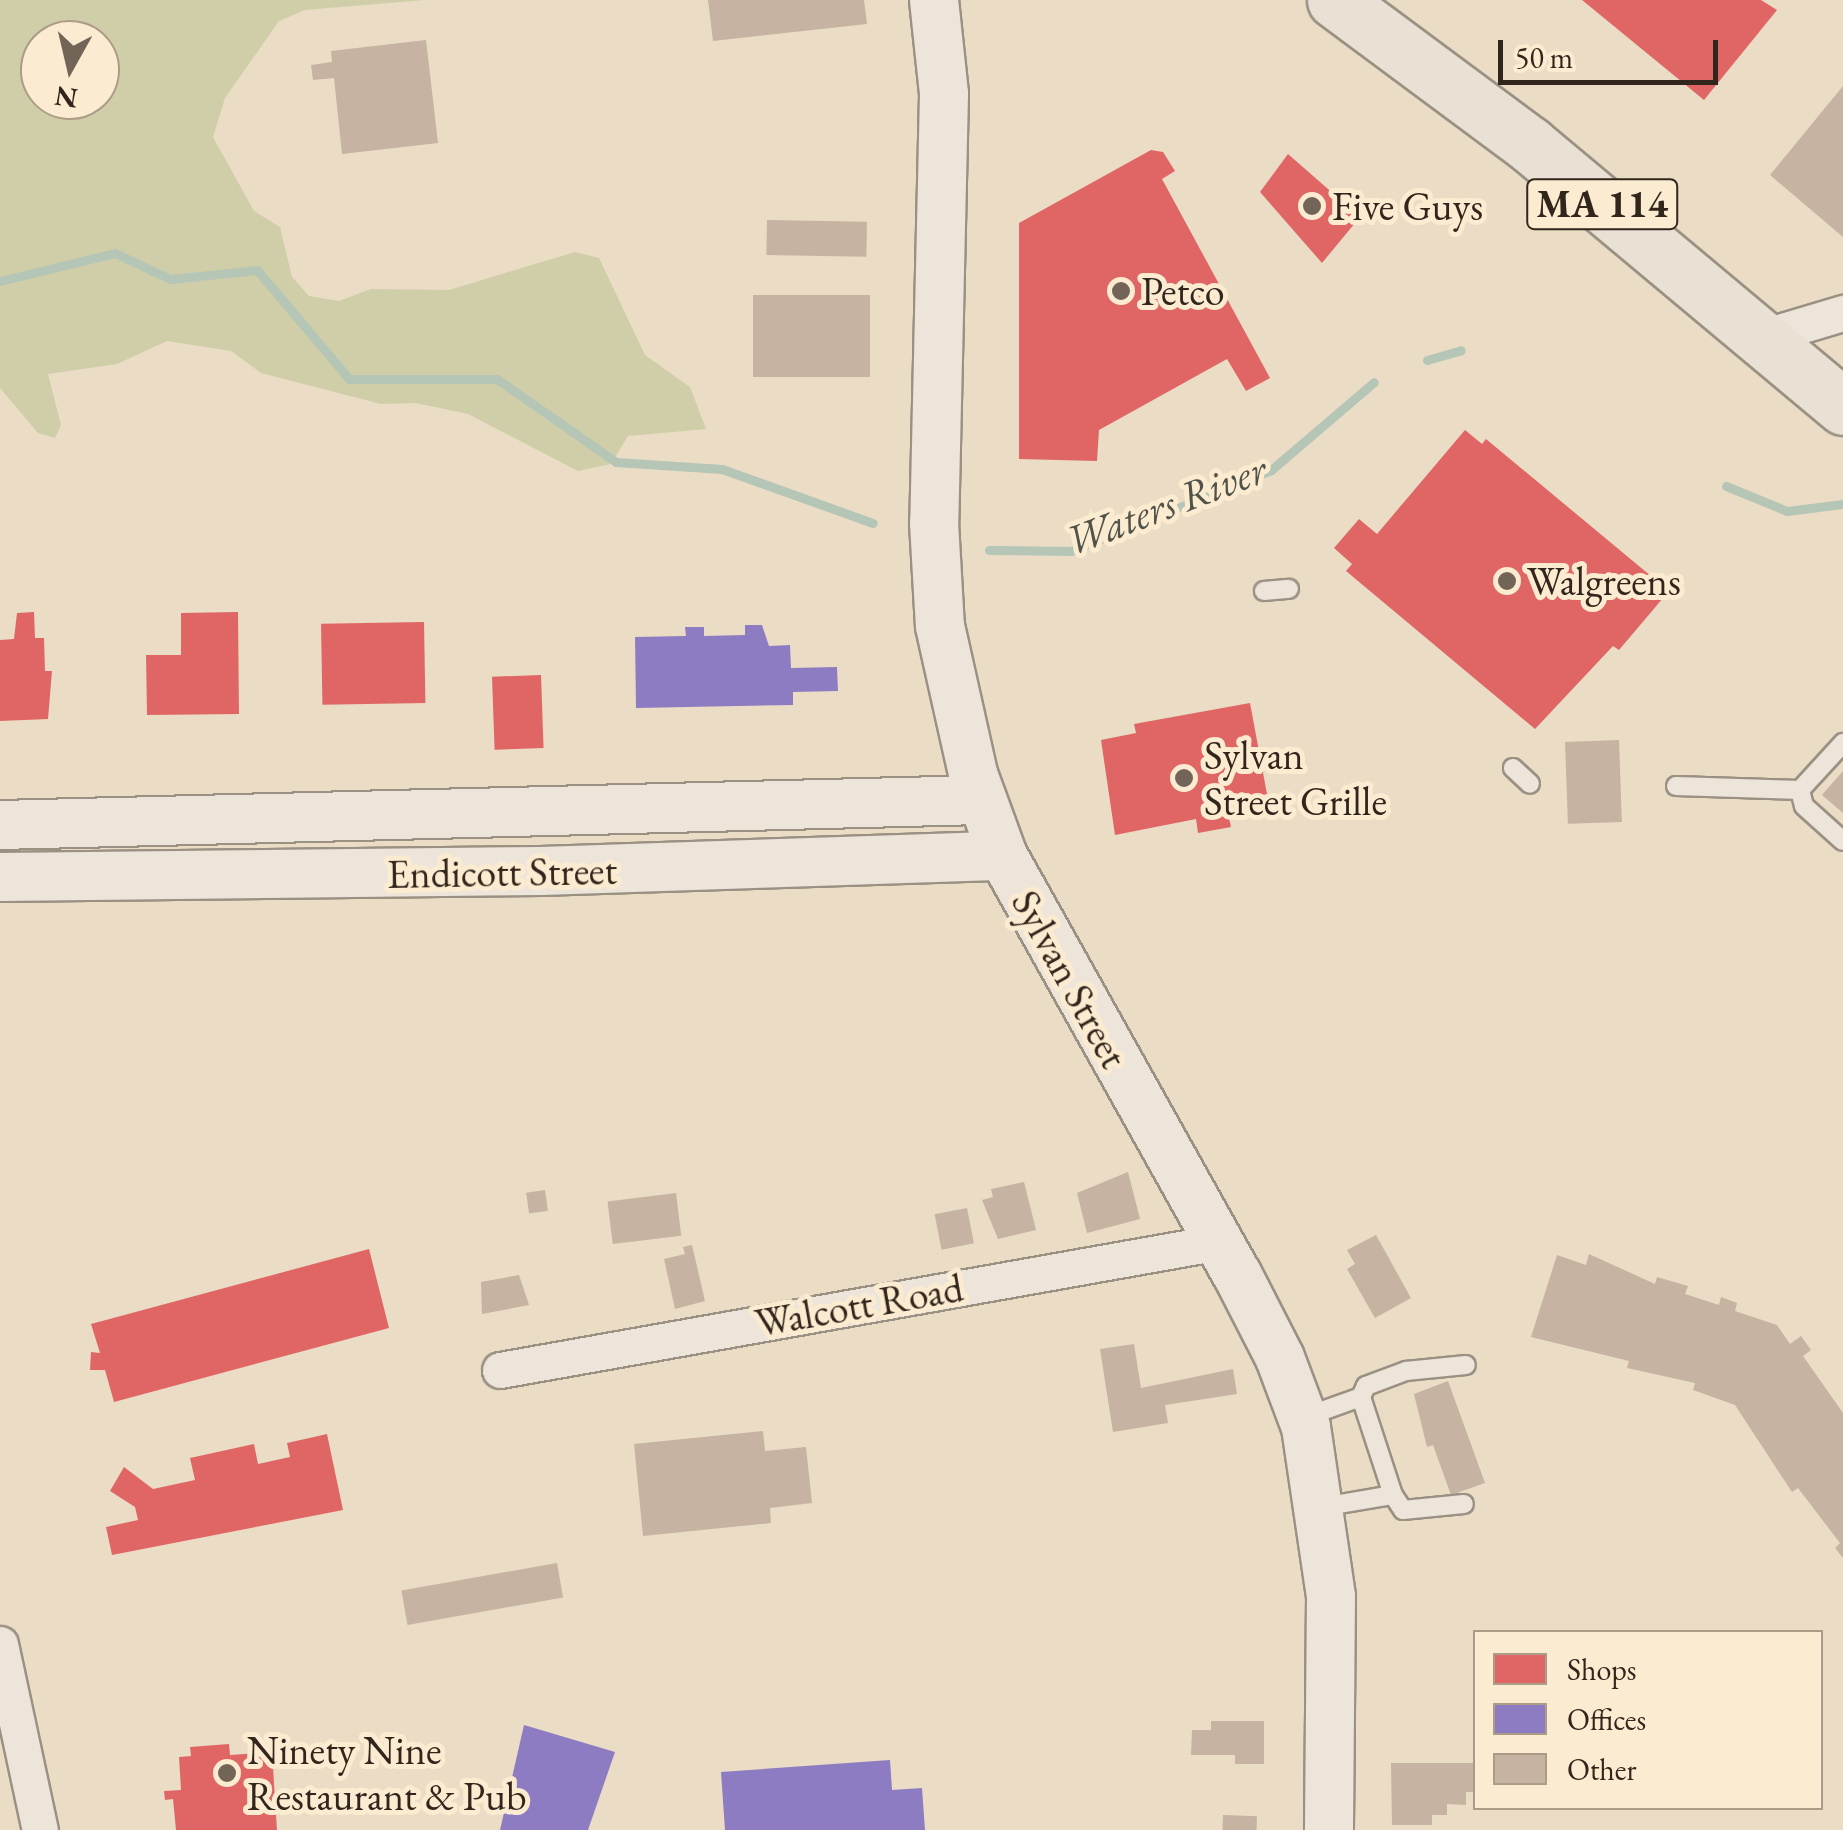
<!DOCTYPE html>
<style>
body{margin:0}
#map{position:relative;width:1843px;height:1830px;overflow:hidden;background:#eadcc5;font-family:"EB Garamond",serif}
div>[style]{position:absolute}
.green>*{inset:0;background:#d0cea8}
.shops>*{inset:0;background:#e06666;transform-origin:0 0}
.offices>*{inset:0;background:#8e7cc3}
.stream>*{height:9px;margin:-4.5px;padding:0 4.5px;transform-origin:4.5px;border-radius:4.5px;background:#b5c6b6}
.building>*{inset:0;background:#c6b3a1;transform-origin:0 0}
.roads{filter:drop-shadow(2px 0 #9a9183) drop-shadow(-2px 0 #9a9183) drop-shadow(0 2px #9a9183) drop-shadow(0 -2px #9a9183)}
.service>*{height:18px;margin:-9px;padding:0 9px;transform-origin:9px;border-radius:9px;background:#ede5da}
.minor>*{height:35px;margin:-17.5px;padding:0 17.5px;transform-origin:17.5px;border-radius:17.5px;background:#ede5da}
.secondary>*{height:48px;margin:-24px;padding:0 24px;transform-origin:24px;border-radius:24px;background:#ede5da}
.trunk>*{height:55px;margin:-27.5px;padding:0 27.5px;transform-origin:27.5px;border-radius:27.5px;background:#e9e1d4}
.dots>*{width:28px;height:28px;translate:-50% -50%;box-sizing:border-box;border:5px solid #fbebd0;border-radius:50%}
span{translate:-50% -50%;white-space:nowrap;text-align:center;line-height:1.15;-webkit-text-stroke:10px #fbebd0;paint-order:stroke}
.shield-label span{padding:2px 8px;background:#fbebd0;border:2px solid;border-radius:8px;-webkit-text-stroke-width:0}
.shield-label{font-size:38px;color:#32251c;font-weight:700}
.poi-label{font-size:40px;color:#32251c}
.left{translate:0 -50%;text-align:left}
.street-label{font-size:40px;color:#32251c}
.water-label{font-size:42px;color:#525348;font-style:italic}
.legend{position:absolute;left:1473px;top:1630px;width:350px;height:180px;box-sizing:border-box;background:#fbebd0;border:2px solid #ab9c88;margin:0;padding:12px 18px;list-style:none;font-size:30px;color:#32251c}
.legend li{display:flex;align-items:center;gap:20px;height:50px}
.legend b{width:50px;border:2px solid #ab9c88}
.north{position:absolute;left:20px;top:20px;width:100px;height:100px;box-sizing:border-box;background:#fbebd0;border:2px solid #ab9c88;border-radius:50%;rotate:188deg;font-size:28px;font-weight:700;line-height:40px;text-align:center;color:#32251c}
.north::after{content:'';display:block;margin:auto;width:35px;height:45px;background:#726557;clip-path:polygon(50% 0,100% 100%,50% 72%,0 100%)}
.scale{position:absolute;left:1498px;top:40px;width:220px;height:45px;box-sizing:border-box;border:5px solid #32251c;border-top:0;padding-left:12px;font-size:30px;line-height:35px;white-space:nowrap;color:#32251c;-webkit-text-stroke:8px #fbebd0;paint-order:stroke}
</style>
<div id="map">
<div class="green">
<i style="clip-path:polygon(evenodd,0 0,425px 0,305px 10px,279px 21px,225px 98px,213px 137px,254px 211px,280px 227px,292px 277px,309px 296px,339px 301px,371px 289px,449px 290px,575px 252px,599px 258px,645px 355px,690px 387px,706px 429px,628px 436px,611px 464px,578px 471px,468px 414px,416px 403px,381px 404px,261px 373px,231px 351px,167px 341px,117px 364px,48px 374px,61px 425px,55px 438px,38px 433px,0 388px,0 0,40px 40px,100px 40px,100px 100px,40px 100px,40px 40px)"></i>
</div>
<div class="shops">
<i style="clip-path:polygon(1582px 0,1761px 0,1777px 10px,1704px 100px)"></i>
<i style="clip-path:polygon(1151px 150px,1163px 152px,1175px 171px,1162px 179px,1270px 378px,1246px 391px,1227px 359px,1099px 430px,1097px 461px,1019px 459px,1019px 223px)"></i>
<i style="clip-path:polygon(1288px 154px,1360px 217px,1322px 263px,1260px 192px)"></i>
<i style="clip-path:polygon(1465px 430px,1482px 444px,1486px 439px,1669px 591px,1619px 650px,1613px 646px,1535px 729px,1346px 571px,1352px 564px,1334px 548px,1359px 519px,1377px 534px)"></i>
<i style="clip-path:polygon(34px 612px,35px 638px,44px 638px,45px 671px,52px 671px,48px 719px,0 721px,0 640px,14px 639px,17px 613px)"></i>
<i style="clip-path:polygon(238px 612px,239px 714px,147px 715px,146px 655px,181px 655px,181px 613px)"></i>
<i style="left:424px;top:622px;width:81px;height:103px;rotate:89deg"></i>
<i style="left:541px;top:675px;width:73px;height:49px;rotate:88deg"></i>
<i style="clip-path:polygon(1250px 703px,1267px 794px,1245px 799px,1248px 809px,1228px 813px,1231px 827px,1198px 833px,1196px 819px,1115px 835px,1101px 740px,1136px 733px,1134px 724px)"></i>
<i style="clip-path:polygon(369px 1249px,389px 1328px,114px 1402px,105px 1370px,90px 1370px,91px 1352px,100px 1353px,91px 1324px)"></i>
<i style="clip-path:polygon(327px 1434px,343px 1510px,112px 1555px,106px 1527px,138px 1520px,135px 1507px,110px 1491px,124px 1467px,153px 1489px,195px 1480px,190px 1458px,254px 1444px,258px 1464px,290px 1457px,287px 1443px)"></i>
<i style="clip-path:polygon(229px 1744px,230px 1755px,272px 1752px,277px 1830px,176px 1830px,173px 1799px,165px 1800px,164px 1791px,181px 1790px,179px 1757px,191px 1756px,190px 1747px)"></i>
</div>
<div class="offices">
<i style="clip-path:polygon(745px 625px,762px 625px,769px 646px,790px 645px,791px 668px,837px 667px,838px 691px,793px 692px,793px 705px,636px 708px,635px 637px,686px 636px,685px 627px,704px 627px,704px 636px,745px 635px)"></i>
<i style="clip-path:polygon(524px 1725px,615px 1752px,588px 1830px,500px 1830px)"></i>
<i style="clip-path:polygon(890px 1760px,892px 1790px,922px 1788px,925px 1830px,725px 1830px,721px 1772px)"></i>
</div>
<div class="stream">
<i style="left:0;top:281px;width:118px;rotate:-13.7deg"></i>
<i style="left:115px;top:253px;width:61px;rotate:25.3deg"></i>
<i style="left:170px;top:279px;width:87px;rotate:-5.9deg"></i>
<i style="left:257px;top:270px;width:143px;rotate:49.8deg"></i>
<i style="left:349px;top:379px;width:148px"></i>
<i style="left:497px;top:379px;width:145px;rotate:34.9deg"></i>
<i style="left:616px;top:462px;width:106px;rotate:3.8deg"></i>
<i style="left:722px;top:469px;width:160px;rotate:19.7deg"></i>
<i style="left:1427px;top:360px;width:35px;rotate:-16deg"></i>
<i style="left:1726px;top:486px;width:66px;rotate:22.3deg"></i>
<i style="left:1787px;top:511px;width:56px;rotate:-7.1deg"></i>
<i style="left:989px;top:550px;width:82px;rotate:0.7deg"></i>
<i style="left:1071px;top:551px;width:216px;rotate:-22deg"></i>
<i style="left:1271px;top:470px;width:135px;rotate:-40.5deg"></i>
</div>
<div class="building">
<i style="clip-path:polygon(708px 0,864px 0,867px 24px,713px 41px)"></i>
<i style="clip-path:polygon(426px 40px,438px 143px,342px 154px,334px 78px,313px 80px,311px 65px,332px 62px,331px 51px)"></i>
<i style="clip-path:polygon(1843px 86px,1843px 237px,1770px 175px)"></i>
<i style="left:767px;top:220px;width:100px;height:35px;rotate:1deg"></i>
<i style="left:870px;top:295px;width:82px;height:117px;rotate:90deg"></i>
<i style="left:1619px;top:740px;width:82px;height:54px;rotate:88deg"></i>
<i style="clip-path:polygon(1843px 771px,1843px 813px,1822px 795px)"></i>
<i style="clip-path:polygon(1128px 1172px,1140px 1219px,1087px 1233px,1077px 1193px)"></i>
<i style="clip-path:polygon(1024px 1182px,1036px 1230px,998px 1239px,982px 1200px,993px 1197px,991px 1189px)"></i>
<i style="left:545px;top:1190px;width:21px;height:19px;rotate:82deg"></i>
<i style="left:676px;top:1193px;width:43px;height:69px;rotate:83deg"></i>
<i style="left:967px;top:1208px;width:36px;height:33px;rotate:79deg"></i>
<i style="clip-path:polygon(1376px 1235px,1411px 1298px,1375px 1318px,1347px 1269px,1355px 1264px,1347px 1250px)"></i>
<i style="clip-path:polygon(692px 1245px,705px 1301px,675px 1309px,664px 1259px,685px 1254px,683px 1247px)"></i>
<i style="clip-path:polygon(1589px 1254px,1655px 1284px,1657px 1277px,1688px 1286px,1685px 1294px,1719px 1305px,1721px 1297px,1737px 1303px,1735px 1311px,1777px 1325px,1790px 1344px,1801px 1336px,1811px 1350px,1803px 1356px,1843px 1413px,1843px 1558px,1835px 1548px,1840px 1543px,1798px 1488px,1792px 1492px,1735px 1405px,1693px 1390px,1695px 1383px,1627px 1368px,1629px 1361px,1531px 1337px,1557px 1255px,1586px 1265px)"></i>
<i style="clip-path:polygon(519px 1275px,529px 1305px,482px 1314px,481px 1282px)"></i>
<i style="clip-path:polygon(1134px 1344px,1141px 1388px,1233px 1369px,1237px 1394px,1165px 1405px,1168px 1423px,1113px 1432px,1100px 1349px)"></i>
<i style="clip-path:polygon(1448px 1381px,1485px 1483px,1451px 1495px,1433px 1445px,1427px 1447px,1414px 1394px)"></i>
<i style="clip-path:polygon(763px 1431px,765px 1451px,806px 1447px,812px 1503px,770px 1508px,771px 1523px,643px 1536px,634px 1444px)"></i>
<i style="left:557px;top:1563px;width:35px;height:158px;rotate:80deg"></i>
<i style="clip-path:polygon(1211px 1721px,1264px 1721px,1264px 1764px,1235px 1764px,1235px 1755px,1191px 1755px,1192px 1730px,1211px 1730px)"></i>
<i style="clip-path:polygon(1391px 1763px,1476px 1763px,1476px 1792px,1466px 1792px,1466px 1805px,1447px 1804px,1447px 1815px,1432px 1815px,1432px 1825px,1392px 1825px)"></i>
<i style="left:1223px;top:1815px;width:34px;height:15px;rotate:2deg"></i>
</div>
<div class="roads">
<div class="service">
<i style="left:1264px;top:591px;width:25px;rotate:-5deg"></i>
<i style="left:1513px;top:768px;width:23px;rotate:43deg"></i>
<i style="left:1676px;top:786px;width:124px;rotate:1.8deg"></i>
<i style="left:1800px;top:790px;width:64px;rotate:-47.5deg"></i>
<i style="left:1800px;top:790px;width:16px;rotate:76deg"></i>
<i style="left:1804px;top:806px;width:52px;rotate:41.9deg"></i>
<i style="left:1305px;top:1417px;width:59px;rotate:-19.7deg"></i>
<i style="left:1361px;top:1397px;width:12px;rotate:-66deg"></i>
<i style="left:1366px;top:1386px;width:43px;rotate:-20.6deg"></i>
<i style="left:1406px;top:1371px;width:60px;rotate:-5.7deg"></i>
<i style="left:1393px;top:1495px;width:18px;rotate:56deg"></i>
<i style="left:1403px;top:1510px;width:61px;rotate:-5.6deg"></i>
<i style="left:1322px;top:1507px;width:72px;rotate:-9.6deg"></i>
<i style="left:1393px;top:1495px;width:103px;rotate:-108.1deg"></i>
</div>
<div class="minor">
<i style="left:1759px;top:338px;width:88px;rotate:-16.6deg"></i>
<i style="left:500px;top:1370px;width:730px;rotate:-10.09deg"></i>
<i style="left:0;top:1644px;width:190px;rotate:77.9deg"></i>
</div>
<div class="secondary">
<i style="left:934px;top:0;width:95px;rotate:83.9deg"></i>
<i style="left:944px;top:94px;width:429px;rotate:91.3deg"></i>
<i style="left:934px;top:523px;width:103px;rotate:86.7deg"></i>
<i style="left:940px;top:626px;width:152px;rotate:77.4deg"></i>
<i style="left:973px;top:774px;width:87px;rotate:69.9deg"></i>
<i style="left:1003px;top:856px;width:479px;rotate:60.8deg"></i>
<i style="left:1237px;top:1274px;width:94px;rotate:62.9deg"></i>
<i style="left:1280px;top:1358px;width:74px;rotate:69.4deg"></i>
<i style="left:1306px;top:1427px;width:172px;rotate:81.6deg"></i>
<i style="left:1331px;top:1597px;width:233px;rotate:90.5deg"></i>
<i style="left:0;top:825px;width:982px;rotate:-1.46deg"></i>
<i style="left:0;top:877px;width:541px;rotate:-0.64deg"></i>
<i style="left:541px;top:871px;width:462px;rotate:-1.9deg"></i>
</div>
<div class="trunk">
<i style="left:1335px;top:0;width:242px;rotate:36.6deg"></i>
<i style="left:1529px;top:144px;width:410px;rotate:39.9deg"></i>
</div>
</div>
<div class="dots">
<i style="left:1312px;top:206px;background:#726557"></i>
<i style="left:1121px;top:291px;background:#726557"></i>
<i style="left:1507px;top:581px;background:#726557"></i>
<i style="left:1184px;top:778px;background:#726557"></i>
<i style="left:227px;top:1773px;background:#726557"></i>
</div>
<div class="shield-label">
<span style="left:1602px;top:204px">MA 114</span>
</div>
<div class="poi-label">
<span class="left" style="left:1332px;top:206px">Five Guys</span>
<span class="left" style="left:1141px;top:291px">Petco</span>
<span class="left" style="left:1527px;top:581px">Walgreens</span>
<span class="left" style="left:1204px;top:778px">Sylvan<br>Street Grille</span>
<span class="left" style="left:247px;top:1773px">Ninety Nine<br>Restaurant &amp; Pub</span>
</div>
<div class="street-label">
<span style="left:502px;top:872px;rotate:-1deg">Endicott Street</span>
<span style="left:1070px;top:979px;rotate:61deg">Sylvan Street</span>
<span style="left:859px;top:1305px;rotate:-10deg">Walcott Road</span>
</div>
<div class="water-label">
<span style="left:1166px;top:505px;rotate:-21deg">Waters River</span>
</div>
<ul class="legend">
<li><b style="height:28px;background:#e06666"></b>Shops</li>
<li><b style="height:28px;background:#8e7cc3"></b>Offices</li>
<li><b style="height:28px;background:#c6b3a1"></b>Other</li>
</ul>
<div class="north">N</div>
<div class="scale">50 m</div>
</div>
